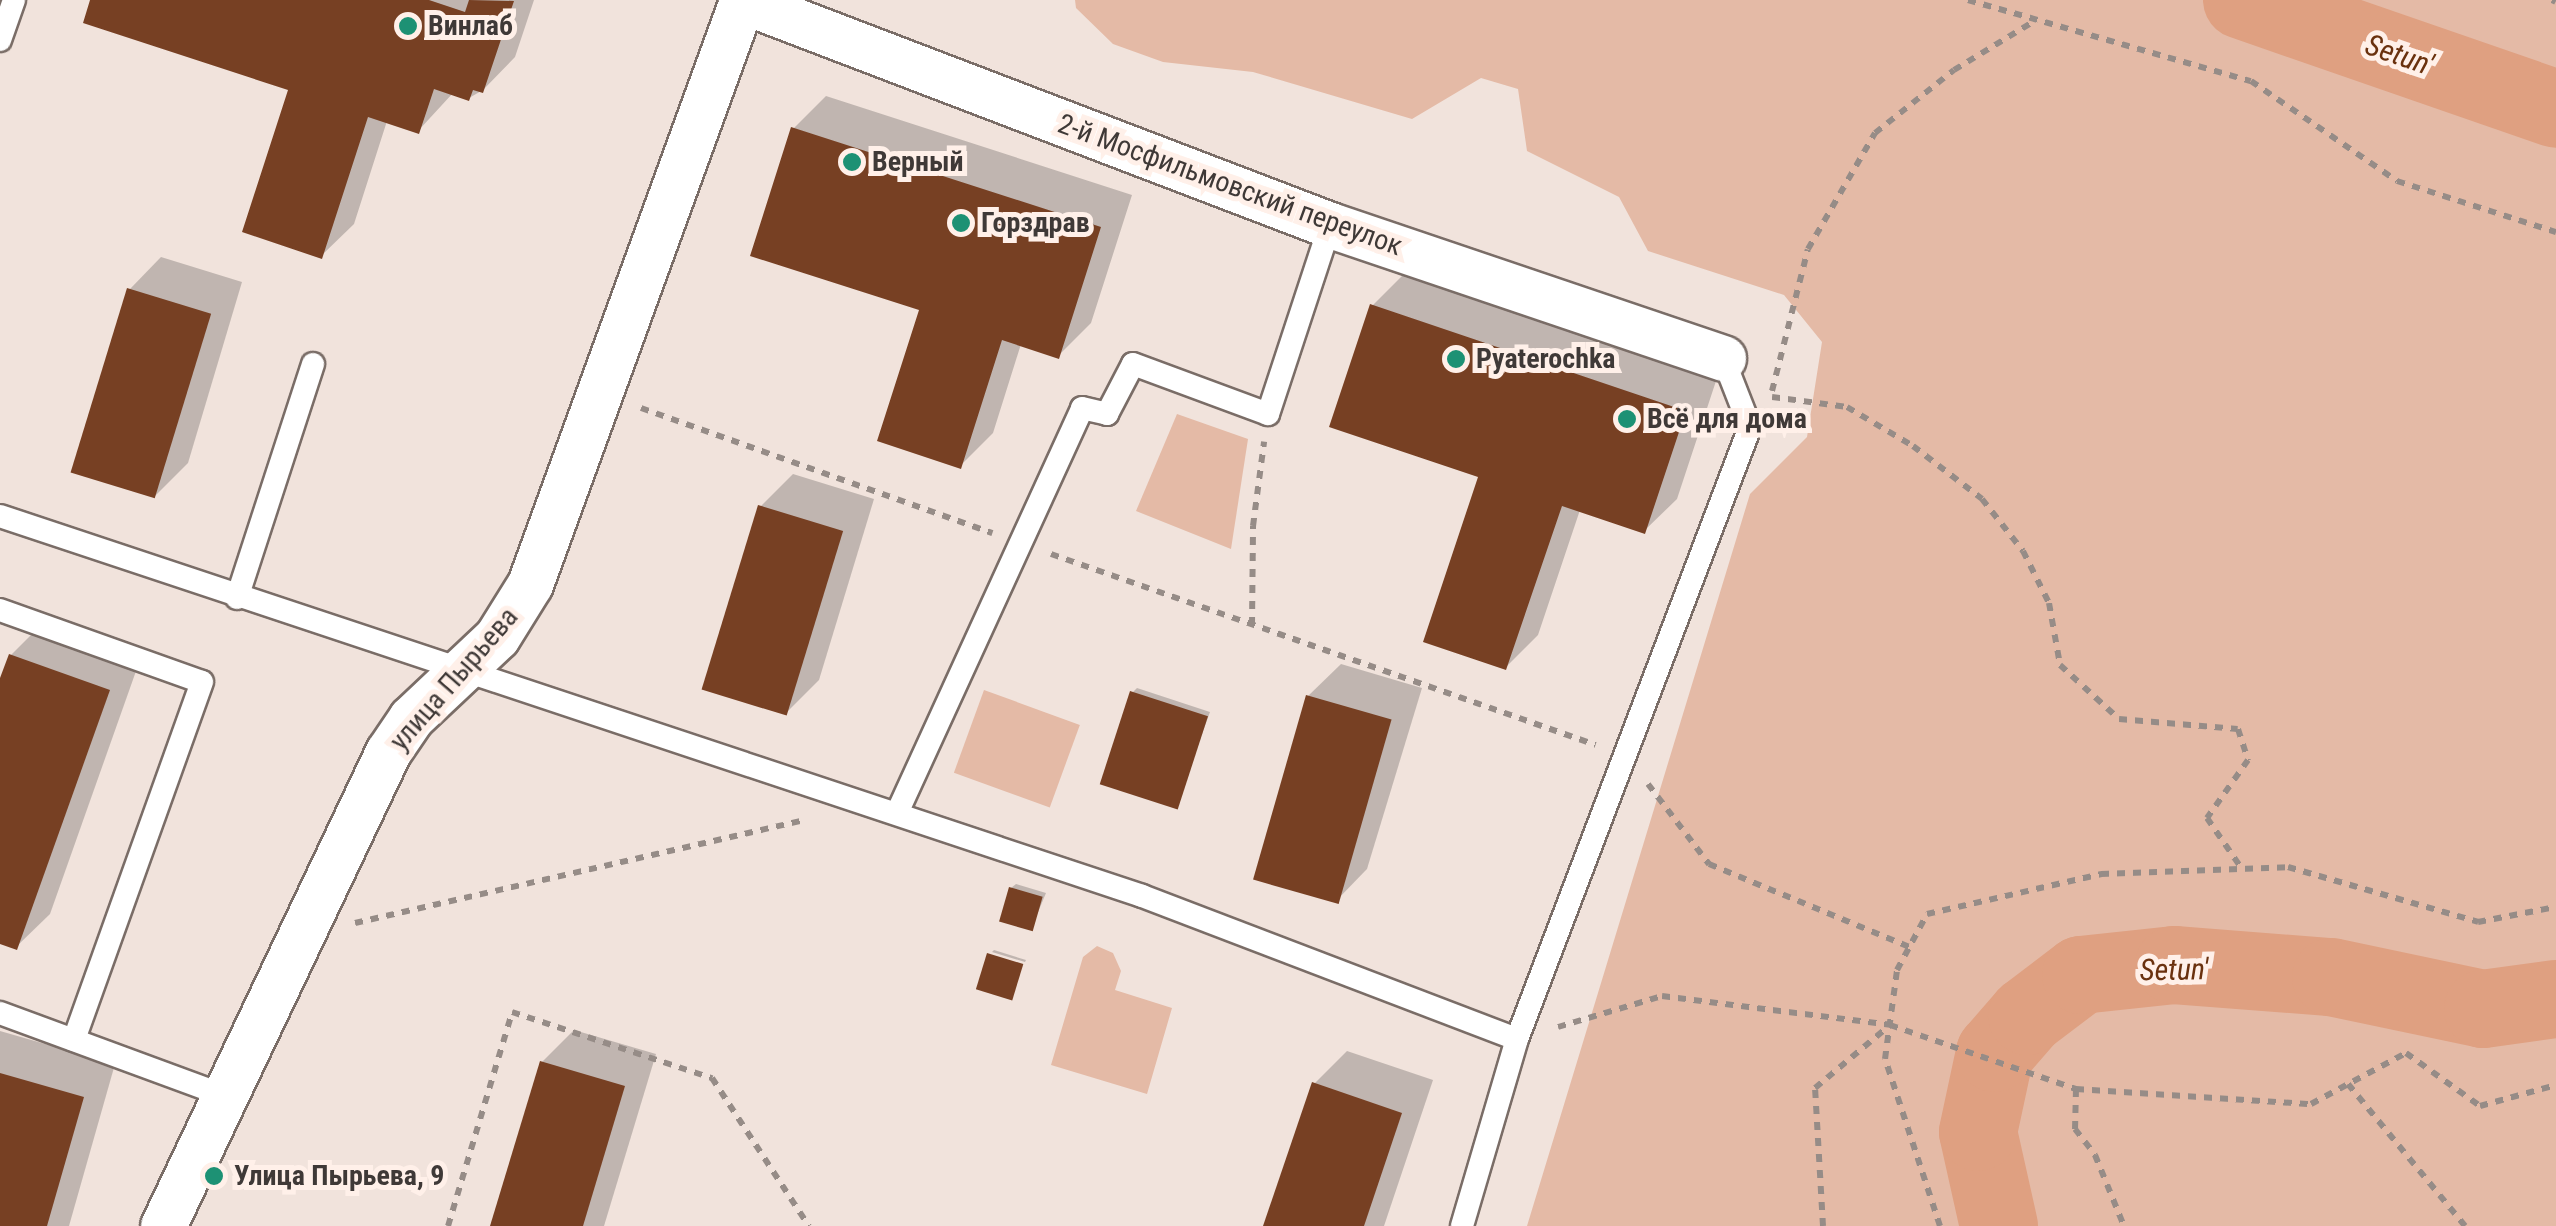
<!DOCTYPE html>
<meta charset="utf-8">
<style>
body{margin:0}
#map{position:relative;width:2556px;height:1226px;overflow:hidden;background:#f1e3dc;font-family:"Roboto Condensed",sans-serif}
div>[style]{position:absolute}
.green>*{inset:0;background:#e4baa6;transform-origin:0 0}
.shadow>*{inset:0;background:#0003}
.river>*{height:78px;margin:-39px;padding:0 39px;transform-origin:39px;border-radius:39px;background:#dfa081}
.building>*{inset:0;background:#774023;transform-origin:0 0}
.path>*{height:6px;margin-top:-3px;transform-origin:0;background:repeating-linear-gradient(90deg,#968c87 0 8px,transparent 0 16px)}
.roads{filter:drop-shadow(2px 0 #7a6d67) drop-shadow(-2px 0 #7a6d67) drop-shadow(0 2px #7a6d67) drop-shadow(0 -2px #7a6d67)}
.lane>*{height:22px;margin:-11px;padding:0 11px;transform-origin:11px;border-radius:11px;background:#fff}
.street>*{height:45px;margin:-22.5px;padding:0 22.5px;transform-origin:22.5px;border-radius:22.5px;background:#fff}
.dots>*{width:28px;height:28px;translate:-50% -50%;box-sizing:border-box;border:5px solid #fff0e9;border-radius:50%}
span{translate:-50% -50%;white-space:nowrap;text-align:center;line-height:1.15;-webkit-text-stroke:10px #fff0e9;paint-order:stroke}
.poi-label{font-size:28px;color:#3f3937;font-weight:700}
.left{translate:0 -50%;text-align:left}
.street-label{font-size:28px;color:#3f3937}
.water-label{font-size:30px;color:#6a310e;font-style:italic}
</style>
<div id="map">
<div class="green">
<i style="clip-path:polygon(1075px 0,2556px 0,2556px 1226px,1527px 1226px,1750px 494px,1807px 437px,1822px 342px,1784px 295px,1648px 251px,1619px 197px,1527px 151px,1518px 89px,1481px 78px,1412px 119px,1253px 72px,1163px 62px,1113px 44px,1076px 8px)"></i>
<i style="clip-path:polygon(1177px 414px,1248px 439px,1231px 549px,1136px 511px)"></i>
<i style="left:984px;top:690px;width:102px;height:88px;rotate:20deg"></i>
<i style="clip-path:polygon(1097px 946px,1113px 953px,1121px 971px,1115px 990px,1172px 1008px,1147px 1094px,1051px 1065px,1083px 957px)"></i>
</div>
<div class="shadow">
<i style="clip-path:polygon(93px 0,534px 0,515px 57px,483px 90px,469px 98px,453px 93px,418px 131px,387px 121px,354px 224px,321px 256px,292px 89px)"></i>
<i style="clip-path:polygon(826px 96px,1132px 195px,1091px 323px,1058px 356px,1021px 344px,993px 433px,960px 466px,922px 309px,793px 129px)"></i>
<i style="clip-path:polygon(161px 257px,242px 282px,188px 463px,155px 496px,129px 290px)"></i>
<i style="clip-path:polygon(1405px 273px,1717px 378px,1677px 499px,1644px 531px,1580px 510px,1538px 635px,1506px 667px,1481px 476px,1372px 306px)"></i>
<i style="clip-path:polygon(793px 474px,874px 499px,819px 680px,787px 712px,760px 507px)"></i>
<i style="clip-path:polygon(44px 622px,141px 657px,50px 914px,16px 947px,0 941px,0 686px,11px 655px)"></i>
<i style="clip-path:polygon(1341px 664px,1422px 688px,1367px 869px,1335px 902px,1308px 696px)"></i>
<i style="clip-path:polygon(1137px 688px,1210px 712px,1176px 806px,1133px 692px)"></i>
<i style="clip-path:polygon(1016px 884px,1046px 893px,1031px 929px,1011px 888px)"></i>
<i style="clip-path:polygon(994px 950px,1026px 960px,1025px 962px,992px 952px)"></i>
<i style="clip-path:polygon(574px 1030px,656px 1054px,604px 1226px,493px 1226px,542px 1062px)"></i>
<i style="clip-path:polygon(0 1031px,115px 1064px,69px 1226px,0 1226px)"></i>
<i style="clip-path:polygon(1347px 1051px,1433px 1080px,1384px 1226px,1266px 1226px,1314px 1084px)"></i>
</div>
<div class="river">
<i style="left:2242px;top:0;width:332px;rotate:19.1deg"></i>
<i style="left:1999px;top:1226px;width:96px;rotate:-102.6deg"></i>
<i style="left:1978px;top:1132px;width:81px;rotate:-77.9deg"></i>
<i style="left:1995px;top:1053px;width:49px;rotate:-49.1deg"></i>
<i style="left:2027px;top:1016px;width:68px;rotate:-37.2deg"></i>
<i style="left:2081px;top:975px;width:94px;rotate:-6.1deg"></i>
<i style="left:2174px;top:965px;width:157px;rotate:4.4deg"></i>
<i style="left:2331px;top:977px;width:155px;rotate:11.9deg"></i>
<i style="left:2483px;top:1009px;width:74px;rotate:-7.8deg"></i>
</div>
<div class="building">
<i style="clip-path:polygon(90px 0,429px 0,465px 12px,469px 0,514px 1px,483px 93px,473px 90px,469px 101px,434px 89px,419px 134px,368px 117px,322px 259px,242px 232px,288px 90px,83px 23px)"></i>
<i style="clip-path:polygon(791px 127px,1101px 227px,1059px 359px,1002px 340px,961px 469px,877px 441px,919px 310px,750px 256px)"></i>
<i style="left:127px;top:288px;width:88px;height:193px;rotate:17deg"></i>
<i style="clip-path:polygon(1370px 304px,1686px 411px,1645px 534px,1562px 506px,1506px 670px,1423px 642px,1478px 477px,1329px 427px)"></i>
<i style="left:758px;top:505px;width:89px;height:193px;rotate:17deg"></i>
<i style="clip-path:polygon(9px 654px,110px 690px,17px 950px,0 944px,0 678px)"></i>
<i style="left:1130px;top:691px;width:82px;height:98px;rotate:18deg"></i>
<i style="left:1306px;top:695px;width:89px;height:192px;rotate:16deg"></i>
<i style="left:1009px;top:887px;width:35px;height:36px;rotate:16deg"></i>
<i style="left:987px;top:953px;width:38px;height:38px;rotate:17deg"></i>
<i style="clip-path:polygon(540px 1061px,625px 1086px,583px 1226px,490px 1226px)"></i>
<i style="clip-path:polygon(0 1073px,84px 1097px,47px 1226px,0 1226px)"></i>
<i style="clip-path:polygon(1312px 1082px,1402px 1113px,1364px 1226px,1263px 1226px)"></i>
</div>
<div class="path">
<i style="left:1968px;top:0;width:294px;rotate:16deg"></i>
<i style="left:2251px;top:81px;width:177px;rotate:34.4deg"></i>
<i style="left:2397px;top:181px;width:167px;rotate:17.8deg"></i>
<i style="left:2552px;top:0;width:4px;rotate:27deg"></i>
<i style="left:1772px;top:391px;width:146px;rotate:-75.8deg"></i>
<i style="left:1808px;top:249px;width:134px;rotate:-60deg"></i>
<i style="left:1875px;top:133px;width:101px;rotate:-38.6deg"></i>
<i style="left:1954px;top:70px;width:96px;rotate:-31.4deg"></i>
<i style="left:1772px;top:397px;width:76px;rotate:7.6deg"></i>
<i style="left:1847px;top:407px;width:77px;rotate:30.6deg"></i>
<i style="left:1913px;top:446px;width:87px;rotate:37.5deg"></i>
<i style="left:1982px;top:499px;width:66px;rotate:51.7deg"></i>
<i style="left:2023px;top:551px;width:58px;rotate:63.4deg"></i>
<i style="left:2049px;top:603px;width:63px;rotate:79.9deg"></i>
<i style="left:2060px;top:665px;width:80px;rotate:42.5deg"></i>
<i style="left:2119px;top:719px;width:119px;rotate:4.8deg"></i>
<i style="left:2238px;top:729px;width:33px;rotate:72deg"></i>
<i style="left:2248px;top:760px;width:71px;rotate:125.3deg"></i>
<i style="left:2207px;top:818px;width:62px;rotate:55.5deg"></i>
<i style="left:641px;top:408px;width:373px;rotate:19.6deg"></i>
<i style="left:1051px;top:554px;width:577px;rotate:19.31deg"></i>
<i style="left:1252px;top:625px;width:99px;rotate:-89.4deg"></i>
<i style="left:1253px;top:526px;width:85px;rotate:-82.5deg"></i>
<i style="left:1648px;top:784px;width:101px;rotate:52.7deg"></i>
<i style="left:1709px;top:864px;width:217px;rotate:22.5deg"></i>
<i style="left:355px;top:923px;width:463px;rotate:-12.9deg"></i>
<i style="left:1558px;top:1027px;width:109px;rotate:-16.6deg"></i>
<i style="left:1662px;top:996px;width:230px;rotate:7.2deg"></i>
<i style="left:1890px;top:1025px;width:197px;rotate:19deg"></i>
<i style="left:2076px;top:1089px;width:235px;rotate:3.7deg"></i>
<i style="left:2311px;top:1104px;width:108px;rotate:-28.2deg"></i>
<i style="left:2406px;top:1053px;width:91px;rotate:35.6deg"></i>
<i style="left:2480px;top:1106px;width:79px;rotate:-15.4deg"></i>
<i style="left:2348px;top:1084px;width:184px;rotate:50.5deg"></i>
<i style="left:2076px;top:1089px;width:40px;rotate:91.4deg"></i>
<i style="left:2075px;top:1129px;width:33px;rotate:52deg"></i>
<i style="left:2095px;top:1155px;width:77px;rotate:67.8deg"></i>
<i style="left:448px;top:1226px;width:223px;rotate:-73.3deg"></i>
<i style="left:512px;top:1012px;width:211px;rotate:18.3deg"></i>
<i style="left:712px;top:1078px;width:177px;rotate:56.8deg"></i>
<i style="left:1823px;top:1226px;width:138px;rotate:-93.3deg"></i>
<i style="left:1815px;top:1088px;width:97px;rotate:-40deg"></i>
<i style="left:1940px;top:1226px;width:176px;rotate:-108.2deg"></i>
<i style="left:1885px;top:1059px;width:90px;rotate:-82.3deg"></i>
<i style="left:1897px;top:970px;width:64px;rotate:-61.8deg"></i>
<i style="left:1927px;top:914px;width:179px;rotate:-12.9deg"></i>
<i style="left:2101px;top:874px;width:187px;rotate:-2.1deg"></i>
<i style="left:2288px;top:867px;width:198px;rotate:16.1deg"></i>
<i style="left:2478px;top:922px;width:79px;rotate:-10.9deg"></i>
</div>
<div class="roads">
<div class="lane">
<i style="left:0;top:40px;width:42px;rotate:-70.7deg"></i>
<i style="left:0;top:516px;width:1204px;rotate:18.4deg"></i>
<i style="left:1142px;top:896px;width:401px;rotate:20.9deg"></i>
<i style="left:1517px;top:1039px;width:195px;rotate:106.4deg"></i>
<i style="left:237px;top:598px;width:246px;rotate:-72deg"></i>
<i style="left:0;top:610px;width:214px;rotate:19.6deg"></i>
<i style="left:202px;top:682px;width:380px;rotate:109.7deg"></i>
<i style="left:897px;top:813px;width:445px;rotate:-65.4deg"></i>
<i style="left:1082px;top:408px;width:26px;rotate:13deg"></i>
<i style="left:1107px;top:414px;width:56px;rotate:-62.5deg"></i>
<i style="left:1133px;top:364px;width:144px;rotate:20.3deg"></i>
<i style="left:1268px;top:414px;width:199px;rotate:-71.8deg"></i>
<i style="left:0;top:1013px;width:238px;rotate:20.2deg"></i>
<i style="left:1517px;top:1039px;width:655px;rotate:-69.16deg"></i>
<i style="left:1750px;top:427px;width:74px;rotate:-111.4deg"></i>
</div>
<div class="street">
<i style="left:741px;top:0;width:631px;rotate:20.91deg"></i>
<i style="left:1330px;top:225px;width:415px;rotate:18.7deg"></i>
<i style="left:163px;top:1226px;width:525px;rotate:-64.61deg"></i>
<i style="left:388px;top:752px;width:41px;rotate:-55.9deg"></i>
<i style="left:411px;top:718px;width:118px;rotate:-43.3deg"></i>
<i style="left:497px;top:637px;width:62px;rotate:-58.1deg"></i>
<i style="left:530px;top:584px;width:620px;rotate:-70.02deg"></i>
</div>
</div>
<div class="dots">
<i style="left:408px;top:26px;background:#1d9174"></i>
<i style="left:852px;top:162px;background:#1d9174"></i>
<i style="left:961px;top:223px;background:#1d9174"></i>
<i style="left:1456px;top:359px;background:#1d9174"></i>
<i style="left:1627px;top:419px;background:#1d9174"></i>
<i style="left:214px;top:1176px;background:#1d9174"></i>
</div>
<div class="poi-label">
<span class="left" style="left:428px;top:26px">Винлаб</span>
<span class="left" style="left:872px;top:162px">Верный</span>
<span class="left" style="left:981px;top:223px">Горздрав</span>
<span class="left" style="left:1476px;top:359px">Pyaterochka</span>
<span class="left" style="left:1647px;top:419px">Всё для дома</span>
<span class="left" style="left:234px;top:1176px">Улица Пырьева, 9</span>
</div>
<div class="street-label">
<span style="left:1230px;top:185px;rotate:20deg">2-й Мосфильмовский переулок</span>
<span style="left:454px;top:679px;rotate:-49deg">улица Пырьева</span>
</div>
<div class="water-label">
<span style="left:2399px;top:55px;rotate:19deg">Setun'</span>
<span style="left:2174px;top:970px;rotate:-1deg">Setun'</span>
</div>
</div>
